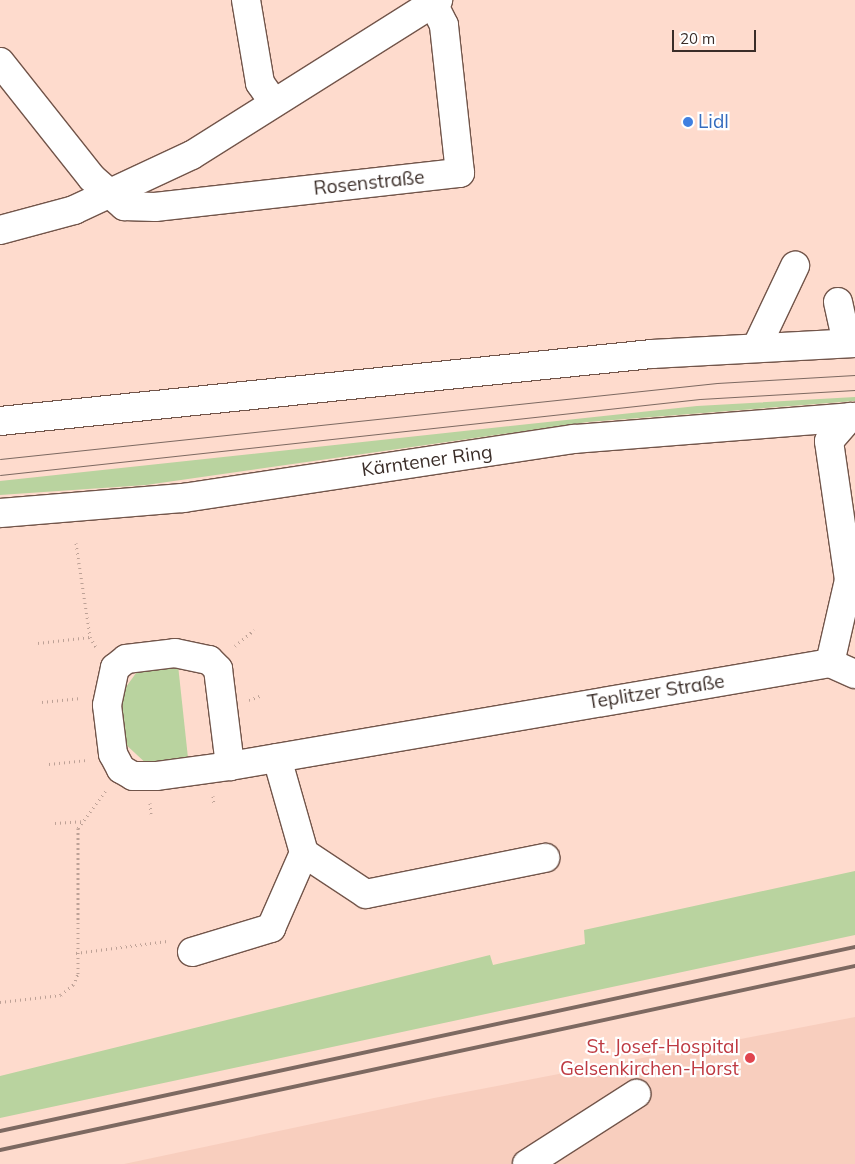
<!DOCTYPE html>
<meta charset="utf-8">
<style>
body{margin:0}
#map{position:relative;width:855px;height:1164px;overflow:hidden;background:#fedbcd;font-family:Mulish,sans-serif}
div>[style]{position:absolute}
.built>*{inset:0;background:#f8cebe}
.green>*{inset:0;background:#b9d39f}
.path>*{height:3px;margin-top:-1.5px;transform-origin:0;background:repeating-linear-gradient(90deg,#bda196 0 1px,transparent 0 5px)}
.roads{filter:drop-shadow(1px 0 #72554a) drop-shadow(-1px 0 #72554a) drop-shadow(0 1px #72554a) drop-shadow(0 -1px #72554a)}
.minor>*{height:28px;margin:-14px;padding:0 14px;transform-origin:14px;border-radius:14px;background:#fff}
.major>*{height:28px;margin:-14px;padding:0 14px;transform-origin:14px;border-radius:14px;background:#fff}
.tram>*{height:1px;margin:-0.5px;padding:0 0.5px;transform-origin:0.5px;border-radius:0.5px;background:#7d6961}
.rail>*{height:4px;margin:-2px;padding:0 2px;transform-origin:2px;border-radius:2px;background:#7d6961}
.dots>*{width:14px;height:14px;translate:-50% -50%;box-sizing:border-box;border:2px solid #fff;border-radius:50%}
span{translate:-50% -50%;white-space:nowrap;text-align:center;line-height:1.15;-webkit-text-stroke:4.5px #fff;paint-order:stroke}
.shop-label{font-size:19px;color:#366cbe}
.left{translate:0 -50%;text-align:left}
.street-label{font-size:19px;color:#3a2d28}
.health-label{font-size:19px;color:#be3a42}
.right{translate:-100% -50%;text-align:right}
.scale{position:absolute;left:672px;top:30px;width:84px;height:22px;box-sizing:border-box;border:2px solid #3a2d28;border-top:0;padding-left:6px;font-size:15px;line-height:18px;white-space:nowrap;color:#3a2d28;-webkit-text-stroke:4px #fff;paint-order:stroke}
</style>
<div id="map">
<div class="built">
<i style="clip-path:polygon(855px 1017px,855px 1164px,124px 1164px,434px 1098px)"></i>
</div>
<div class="green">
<i style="clip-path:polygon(855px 397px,855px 401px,588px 422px,146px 485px,0 495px,0 481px,697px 406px)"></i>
<i style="clip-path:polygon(178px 665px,188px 758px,149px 766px,123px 742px,118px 698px,139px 669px)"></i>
<i style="clip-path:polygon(855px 871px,855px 935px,0 1118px,0 1076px,490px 955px,493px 965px,585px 944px,584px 930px)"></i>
</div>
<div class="path">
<i style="left:76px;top:543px;width:95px;rotate:81.5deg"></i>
<i style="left:90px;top:637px;width:12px;rotate:59deg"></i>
<i style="left:38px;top:643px;width:52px;rotate:-6.6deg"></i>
<i style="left:235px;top:646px;width:25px;rotate:-40deg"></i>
<i style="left:249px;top:700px;width:14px;rotate:-21deg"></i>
<i style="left:42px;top:702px;width:39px;rotate:-6deg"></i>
<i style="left:49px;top:764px;width:37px;rotate:-6deg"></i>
<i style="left:213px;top:796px;width:9px;rotate:84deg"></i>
<i style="left:150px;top:803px;width:11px;rotate:85deg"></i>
<i style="left:55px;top:823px;width:26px;rotate:-4deg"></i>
<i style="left:76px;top:953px;width:92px;rotate:-7.5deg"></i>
<i style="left:0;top:1002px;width:61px;rotate:-6.5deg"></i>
<i style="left:61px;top:995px;width:16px;rotate:-40deg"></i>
<i style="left:73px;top:985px;width:12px;rotate:-66deg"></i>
<i style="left:78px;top:974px;width:146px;rotate:-90deg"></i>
<i style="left:78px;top:828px;width:47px;rotate:-53.6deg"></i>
</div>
<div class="roads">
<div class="minor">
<i style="left:246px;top:0;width:84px;rotate:80.4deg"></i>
<i style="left:260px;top:83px;width:24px;rotate:55deg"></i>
<i style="left:0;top:62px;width:148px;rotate:51.6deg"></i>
<i style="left:92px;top:178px;width:43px;rotate:41.2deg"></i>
<i style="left:124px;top:206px;width:31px;rotate:2deg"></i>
<i style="left:155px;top:207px;width:307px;rotate:-6.4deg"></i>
<i style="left:460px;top:173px;width:149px;rotate:-96.2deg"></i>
<i style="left:444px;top:25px;width:25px;rotate:-117deg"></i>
<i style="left:0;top:230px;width:77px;rotate:-15.1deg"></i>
<i style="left:74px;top:210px;width:130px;rotate:-25deg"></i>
<i style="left:192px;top:155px;width:291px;rotate:-32.2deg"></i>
<i style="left:838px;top:302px;width:42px;rotate:77.6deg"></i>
<i style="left:757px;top:346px;width:89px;rotate:-64.6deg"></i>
<i style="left:830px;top:663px;width:27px;rotate:24deg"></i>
<i style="left:277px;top:758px;width:99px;rotate:74.1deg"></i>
<i style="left:304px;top:853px;width:74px;rotate:33.5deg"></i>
<i style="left:366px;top:894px;width:183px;rotate:-11.4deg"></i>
<i style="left:230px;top:766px;width:75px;rotate:172.3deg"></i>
<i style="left:156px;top:776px;width:23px;rotate:180deg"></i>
<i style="left:133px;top:776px;width:14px;rotate:-150deg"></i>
<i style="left:121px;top:769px;width:17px;rotate:-118deg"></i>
<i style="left:113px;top:754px;width:49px;rotate:-97deg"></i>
<i style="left:107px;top:705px;width:38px;rotate:-78deg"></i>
<i style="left:115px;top:668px;width:14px;rotate:-39deg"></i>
<i style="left:126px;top:659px;width:49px;rotate:-7deg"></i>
<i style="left:175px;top:653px;width:35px;rotate:12deg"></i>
<i style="left:209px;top:660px;width:13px;rotate:45deg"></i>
<i style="left:218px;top:669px;width:98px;rotate:82.9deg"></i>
<i style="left:230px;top:766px;width:609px;rotate:-9.74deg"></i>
<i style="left:830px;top:663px;width:85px;rotate:-77.1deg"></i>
<i style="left:849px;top:580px;width:140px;rotate:-98.2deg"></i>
<i style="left:829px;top:441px;width:32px;rotate:-49deg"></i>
<i style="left:192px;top:952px;width:83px;rotate:-16.9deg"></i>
<i style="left:271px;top:928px;width:82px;rotate:-66.3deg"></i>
<i style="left:527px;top:1164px;width:130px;rotate:-32.7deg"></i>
</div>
<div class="major">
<i style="left:0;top:421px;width:655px;rotate:-5.87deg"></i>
<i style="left:652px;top:354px;width:203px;rotate:-3.1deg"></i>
<i style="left:0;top:513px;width:184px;rotate:-4.7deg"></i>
<i style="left:183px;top:498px;width:395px;rotate:-8.6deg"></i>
<i style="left:574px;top:439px;width:282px;rotate:-4.5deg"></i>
</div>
</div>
<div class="tram">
<i style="left:0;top:459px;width:721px;rotate:-6.05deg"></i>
<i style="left:717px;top:383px;width:138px;rotate:-3.3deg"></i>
<i style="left:0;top:475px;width:704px;rotate:-6.2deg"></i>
<i style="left:700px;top:399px;width:155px;rotate:-3.3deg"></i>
</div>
<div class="rail">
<i style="left:0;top:1131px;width:875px;rotate:-12.15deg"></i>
<i style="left:0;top:1150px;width:875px;rotate:-12.15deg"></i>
</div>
<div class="dots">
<i style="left:688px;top:122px;background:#3f7fe0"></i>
<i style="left:750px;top:1058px;background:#e0444e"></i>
</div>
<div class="shop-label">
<span class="left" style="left:698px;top:122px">Lidl</span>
</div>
<div class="street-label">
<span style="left:369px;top:183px;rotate:-6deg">Rosenstraße</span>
<span style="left:427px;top:461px;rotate:-8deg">Kärntener Ring</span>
<span style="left:656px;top:692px;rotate:-9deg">Teplitzer Straße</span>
</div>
<div class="health-label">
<span class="right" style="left:739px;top:1058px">St. Josef-Hospital<br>Gelsenkirchen-Horst</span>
</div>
<div class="scale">20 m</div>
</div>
